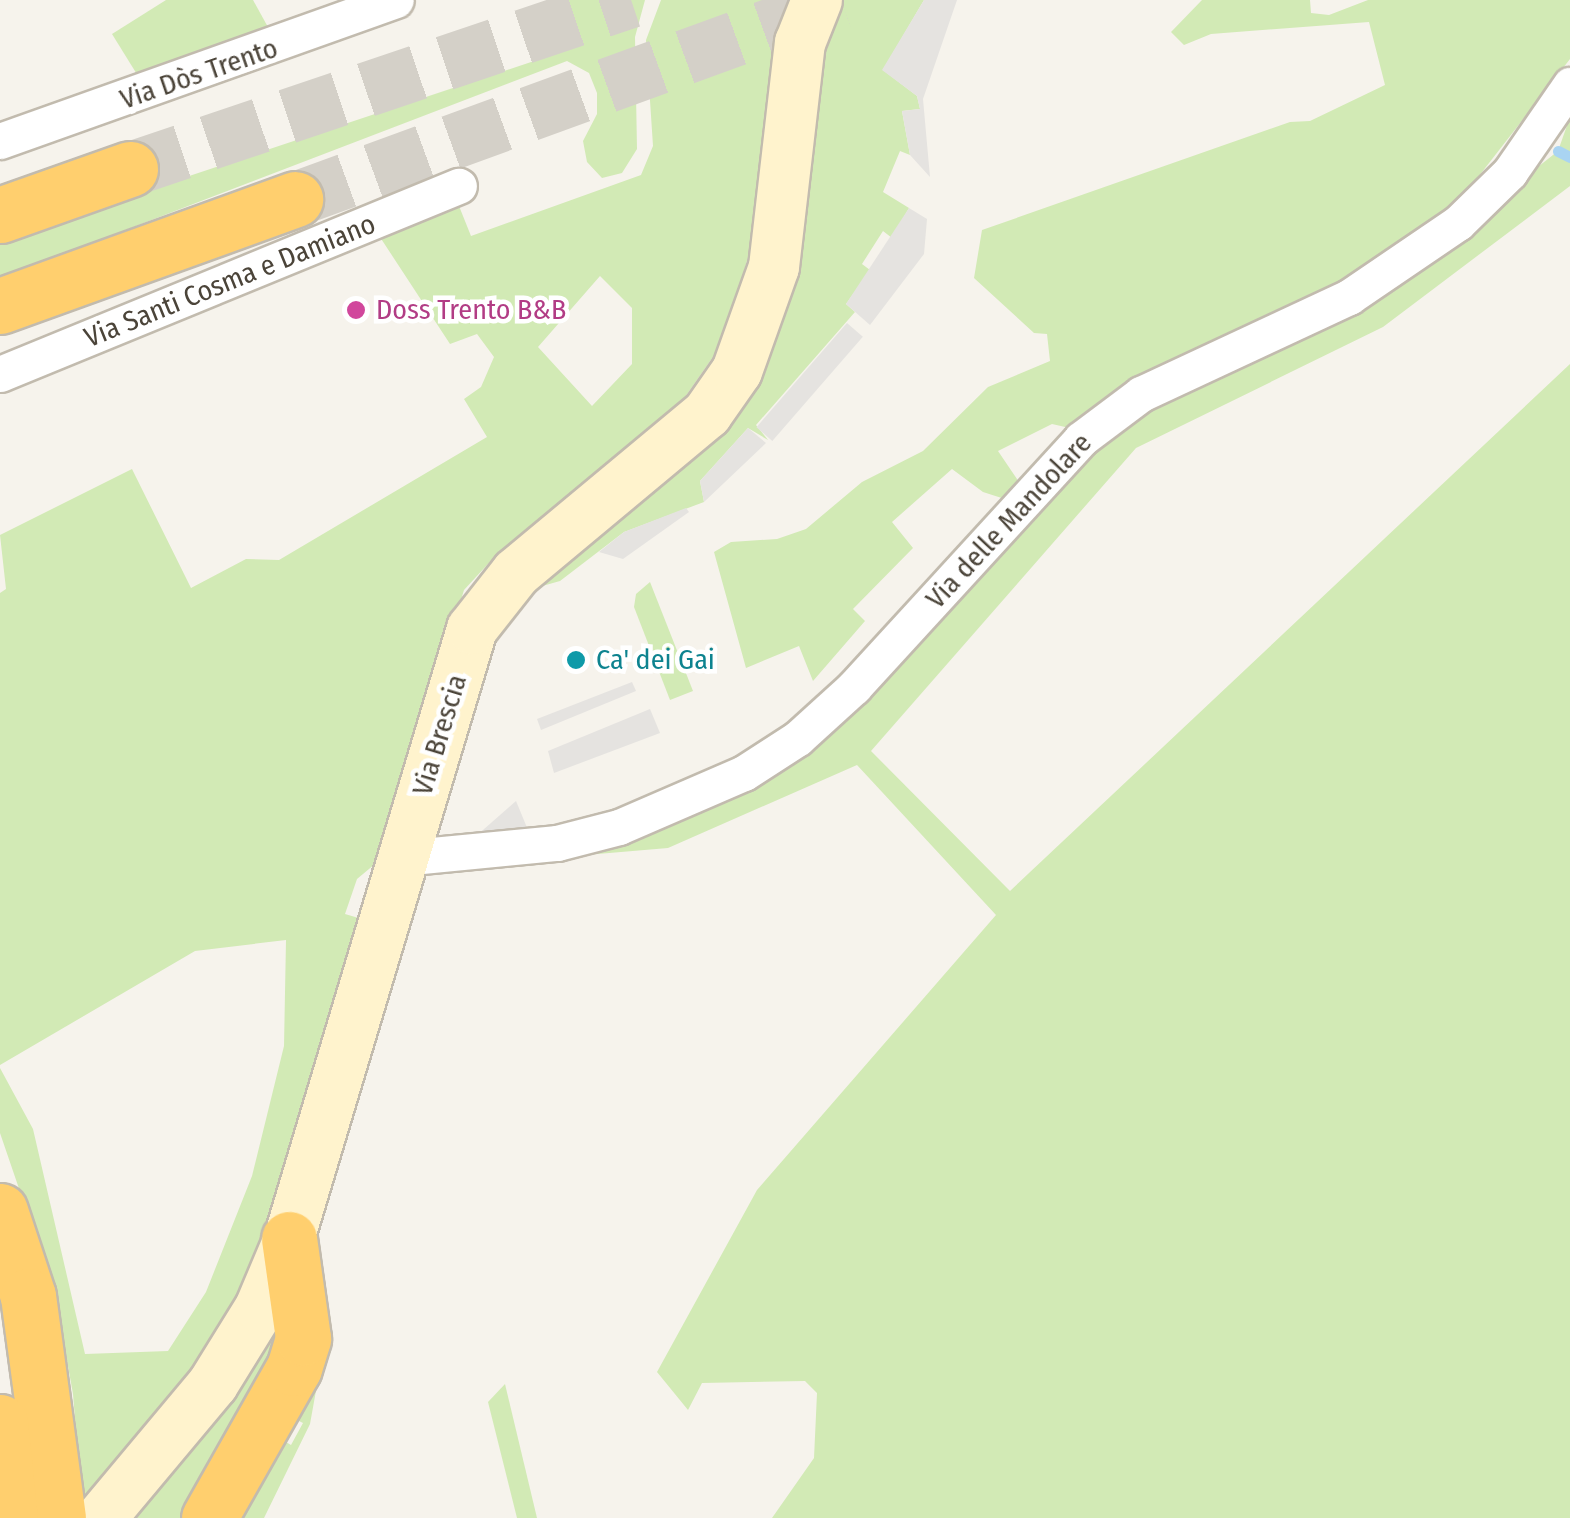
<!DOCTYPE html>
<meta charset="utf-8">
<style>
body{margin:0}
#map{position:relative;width:1570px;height:1518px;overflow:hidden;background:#f6f3ec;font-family:"Fira Sans Condensed",sans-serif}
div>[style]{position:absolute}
.green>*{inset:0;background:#d2eab5}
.parking>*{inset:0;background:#e5e3e0;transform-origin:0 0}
.stream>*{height:11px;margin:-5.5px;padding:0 5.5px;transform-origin:5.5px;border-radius:5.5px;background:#a9d4f2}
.highway-tunnel>*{height:55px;margin-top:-27.5px;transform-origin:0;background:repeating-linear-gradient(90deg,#d4d0c8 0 55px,transparent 0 83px)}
.roads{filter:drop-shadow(2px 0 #c2bbae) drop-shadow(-2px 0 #c2bbae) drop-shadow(0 2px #c2bbae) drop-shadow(0 -2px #c2bbae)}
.street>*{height:35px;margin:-17.5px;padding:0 17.5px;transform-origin:17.5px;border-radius:17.5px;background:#fff}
.secondary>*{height:50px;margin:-25px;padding:0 25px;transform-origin:25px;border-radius:25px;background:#fff3cd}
.highway>*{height:55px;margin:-27.5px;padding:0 27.5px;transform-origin:27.5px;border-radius:27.5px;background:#ffcf6e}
.dots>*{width:28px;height:28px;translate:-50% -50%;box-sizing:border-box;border:5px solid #fff;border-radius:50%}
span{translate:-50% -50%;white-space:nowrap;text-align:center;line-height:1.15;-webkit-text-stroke:9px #fff;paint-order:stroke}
.street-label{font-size:28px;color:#4b4439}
.hotel-label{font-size:28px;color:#b23c85}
.left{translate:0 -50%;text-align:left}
.culture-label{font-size:28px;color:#0d838f}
</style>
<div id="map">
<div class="green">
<i style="clip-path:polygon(166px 0,253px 0,269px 29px,138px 76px,112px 34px)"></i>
<i style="clip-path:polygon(566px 0,645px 0,635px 37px,637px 149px,622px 173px,602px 178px,587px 162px,583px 141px,597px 114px,597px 93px,589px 73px,567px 61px,0 278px,0 239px,561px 52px,571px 15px)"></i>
<i style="clip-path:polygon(evenodd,661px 0,792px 0,755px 234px,722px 344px,676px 410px,498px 553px,464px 590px,381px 859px,357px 879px,345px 914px,362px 919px,265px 1234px,213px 1346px,82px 1506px,73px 1394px,55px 1294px,0 1133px,0 1068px,33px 1129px,85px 1354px,168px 1351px,206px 1292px,252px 1176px,284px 1046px,286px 940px,195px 951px,0 1065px,0 593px,6px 589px,0 535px,132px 469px,191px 588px,246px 559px,279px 560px,487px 437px,464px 399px,481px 387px,494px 357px,477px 334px,450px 344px,376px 231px,455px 196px,471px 236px,641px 175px,653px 146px,646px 40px,661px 0,600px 276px,632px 308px,632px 364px,592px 406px,538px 347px,600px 276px)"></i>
<i style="clip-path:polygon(840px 0,924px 0,883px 70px,917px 96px,920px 109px,902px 111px,910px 155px,900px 151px,883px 192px,909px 208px,892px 238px,883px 231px,862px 264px,870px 270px,846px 304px,855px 312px,756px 425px,768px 440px,748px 428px,700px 481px,704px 502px,624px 532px,560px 581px,514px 594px,719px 426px,812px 72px)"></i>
<i style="clip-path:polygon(1202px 0,1310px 0,1311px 13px,1329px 15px,1368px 0,1570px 0,1570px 59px,1468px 190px,1428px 226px,1340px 288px,1074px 429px,1052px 424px,998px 451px,1023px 488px,1011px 501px,983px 492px,952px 469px,892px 522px,913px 548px,853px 609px,865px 621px,813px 681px,799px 646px,746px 668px,714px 552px,731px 542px,777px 539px,806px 529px,862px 482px,923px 451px,988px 387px,1050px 361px,1047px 334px,1034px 333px,974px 278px,982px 230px,1290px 122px,1310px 121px,1385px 85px,1369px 22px,1211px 34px,1184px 45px,1171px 32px)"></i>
<i style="clip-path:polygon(1570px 117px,1570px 186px,1383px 327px,1136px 448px,871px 751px,1010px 891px,1570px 364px,1570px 1518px,772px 1518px,814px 1458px,817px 1393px,805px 1381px,702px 1383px,688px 1410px,657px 1372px,757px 1190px,996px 915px,857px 765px,668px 848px,527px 860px,741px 785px,1112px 429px,1524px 178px,1558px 151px)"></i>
<i style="clip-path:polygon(650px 582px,693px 691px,670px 700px,634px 607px,636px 594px)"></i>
<i style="clip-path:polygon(275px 1326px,283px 1330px,185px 1518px,128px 1518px,180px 1464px)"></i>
<i style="clip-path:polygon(319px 1374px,310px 1424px,264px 1518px,232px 1518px,281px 1439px,291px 1445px,303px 1423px,293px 1418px)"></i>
<i style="clip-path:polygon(505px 1384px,537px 1518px,517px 1518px,488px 1402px)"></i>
</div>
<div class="parking">
<i style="clip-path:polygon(924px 0,957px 0,923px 99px,930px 177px,910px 155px,902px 111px,920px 109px,917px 96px,882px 70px)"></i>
<i style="clip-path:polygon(909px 208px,927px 219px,924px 254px,870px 325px,846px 304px)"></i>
<i style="left:847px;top:323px;width:21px;height:138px;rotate:41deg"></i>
<i style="clip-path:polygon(748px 428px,766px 443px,704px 502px,700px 481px)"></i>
<i style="clip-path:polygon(686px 508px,689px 512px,623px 559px,599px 552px,624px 532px)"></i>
<i style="clip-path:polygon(632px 682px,636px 691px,541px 730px,537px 719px)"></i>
<i style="clip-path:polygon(650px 709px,660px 733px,554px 773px,548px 751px)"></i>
<i style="clip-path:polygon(516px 801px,528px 830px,467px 844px)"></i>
</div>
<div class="stream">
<i style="left:1558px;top:151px;width:13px;rotate:27deg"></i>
</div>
<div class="highway-tunnel">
<i style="left:130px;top:169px;width:529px;rotate:-18.64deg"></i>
<i style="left:295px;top:199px;width:581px;rotate:-20.03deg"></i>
</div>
<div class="roads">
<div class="street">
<i style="left:0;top:141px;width:420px;rotate:-19.6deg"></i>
<i style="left:0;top:374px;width:496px;rotate:-22.3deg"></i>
<i style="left:401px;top:858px;width:157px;rotate:-5.5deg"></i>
<i style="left:557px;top:843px;width:64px;rotate:-14.5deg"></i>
<i style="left:619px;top:827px;width:136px;rotate:-23.4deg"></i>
<i style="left:744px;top:773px;width:64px;rotate:-32.9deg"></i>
<i style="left:798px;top:738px;width:76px;rotate:-42.3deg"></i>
<i style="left:854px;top:687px;width:336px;rotate:-47.5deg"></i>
<i style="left:1081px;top:439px;width:75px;rotate:-36.9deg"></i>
<i style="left:1141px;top:394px;width:230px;rotate:-25deg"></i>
<i style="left:1349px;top:297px;width:132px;rotate:-34.2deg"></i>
<i style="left:1458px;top:223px;width:73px;rotate:-44.4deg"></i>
<i style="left:1510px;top:172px;width:106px;rotate:-55.4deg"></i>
</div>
<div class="secondary">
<i style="left:101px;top:1518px;width:175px;rotate:-50.1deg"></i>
<i style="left:213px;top:1384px;width:89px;rotate:-58.3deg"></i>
<i style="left:260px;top:1308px;width:75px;rotate:-67.2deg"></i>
<i style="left:289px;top:1239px;width:637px;rotate:-73.3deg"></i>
<i style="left:472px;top:629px;width:71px;rotate:-51.8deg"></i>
<i style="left:516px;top:573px;width:249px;rotate:-39.8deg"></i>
<i style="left:707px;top:414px;width:52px;rotate:-55.1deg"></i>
<i style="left:737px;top:371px;width:110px;rotate:-70.4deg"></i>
<i style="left:774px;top:267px;width:226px;rotate:-83.4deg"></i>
<i style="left:800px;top:43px;width:46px;rotate:-68.4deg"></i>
</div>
<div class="highway">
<i style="left:0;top:215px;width:138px;rotate:-19.5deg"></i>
<i style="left:0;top:306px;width:314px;rotate:-19.9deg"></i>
<i style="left:0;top:1211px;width:89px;rotate:71.8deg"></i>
<i style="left:28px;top:1296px;width:224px;rotate:82.3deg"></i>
<i style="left:0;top:1422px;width:97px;rotate:84.1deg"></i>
<i style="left:209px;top:1518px;width:172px;rotate:-60.5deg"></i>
<i style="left:294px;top:1368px;width:31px;rotate:-73deg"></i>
<i style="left:303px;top:1338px;width:100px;rotate:-98deg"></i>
</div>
</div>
<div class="dots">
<i style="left:356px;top:310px;background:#d1479c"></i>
<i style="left:576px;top:660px;background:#0f9aa8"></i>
</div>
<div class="street-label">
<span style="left:199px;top:74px;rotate:-19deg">Via Dòs Trento</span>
<span style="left:230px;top:281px;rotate:-22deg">Via Santi Cosma e Damiano</span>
<span style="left:1009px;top:521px;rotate:-47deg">Via delle Mandolare</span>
<span style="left:440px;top:735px;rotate:-73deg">Via Brescia</span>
</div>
<div class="hotel-label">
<span class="left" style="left:376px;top:310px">Doss Trento B&amp;B</span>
</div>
<div class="culture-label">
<span class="left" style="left:596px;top:660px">Ca' dei Gai</span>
</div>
</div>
